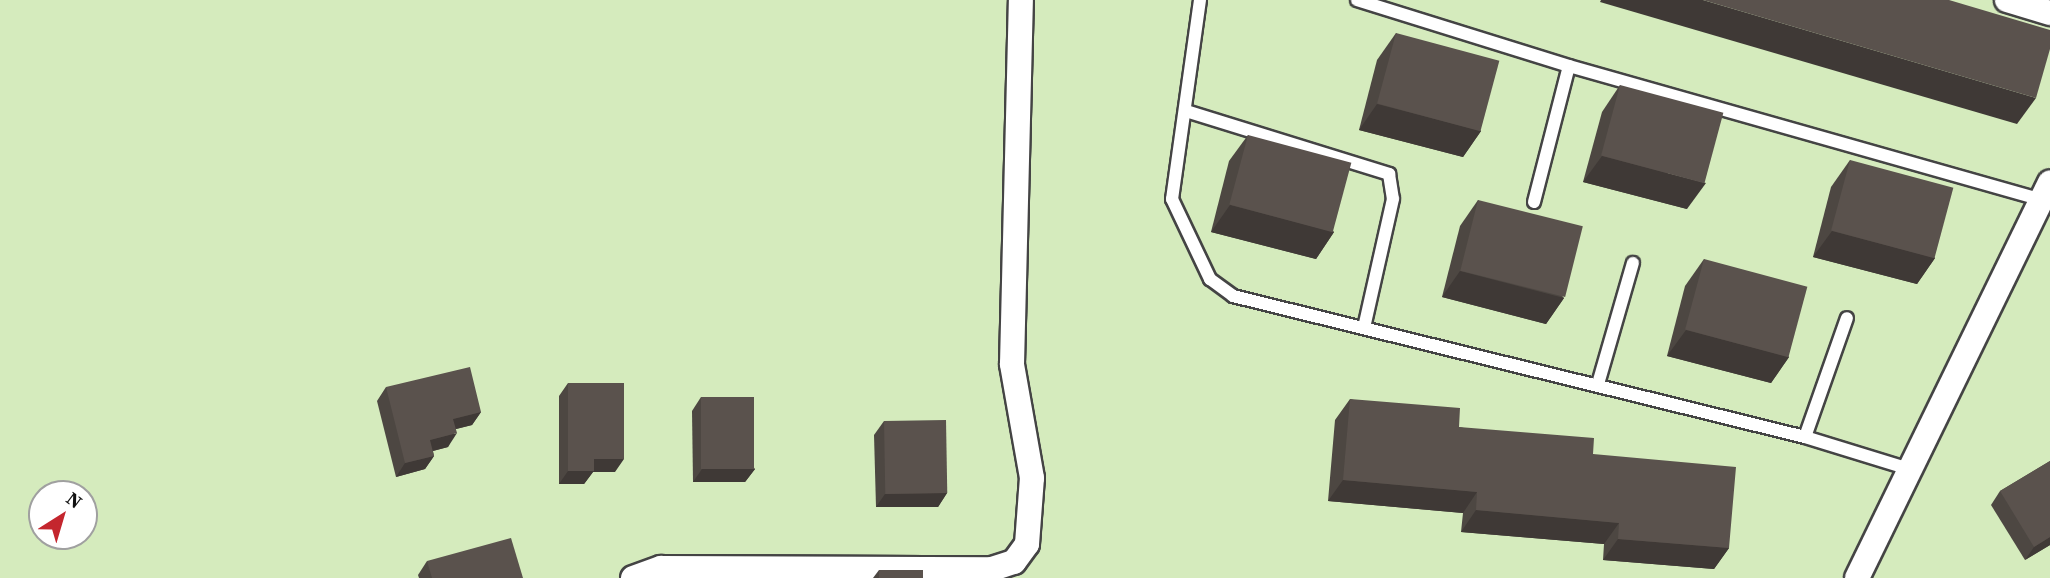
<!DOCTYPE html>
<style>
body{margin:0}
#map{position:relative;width:2050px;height:578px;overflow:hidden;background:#fffdf5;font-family:"Source Serif 4",serif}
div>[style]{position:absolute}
.green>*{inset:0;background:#d5ebbd}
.roads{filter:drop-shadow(2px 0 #444) drop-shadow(-2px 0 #444) drop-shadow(0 2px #444) drop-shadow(0 -2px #444)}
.lane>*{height:12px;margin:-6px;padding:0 6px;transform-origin:6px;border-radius:6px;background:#fff}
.street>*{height:24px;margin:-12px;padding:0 12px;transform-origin:12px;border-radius:12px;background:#fff}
.wall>*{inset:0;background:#4d4742}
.shaded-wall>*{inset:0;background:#3f3936}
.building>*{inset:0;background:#5a524d;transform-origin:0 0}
span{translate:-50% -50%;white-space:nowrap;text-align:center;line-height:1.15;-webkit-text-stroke:7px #fff;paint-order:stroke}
.north{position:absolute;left:28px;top:480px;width:70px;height:70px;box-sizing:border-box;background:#fff;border:2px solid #a0a0a0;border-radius:50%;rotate:37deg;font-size:19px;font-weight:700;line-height:28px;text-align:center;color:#111}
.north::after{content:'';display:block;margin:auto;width:24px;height:32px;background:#c4262e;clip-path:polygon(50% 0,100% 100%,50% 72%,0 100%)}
</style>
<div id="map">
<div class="green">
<i style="clip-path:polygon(evenodd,0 0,2050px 0,2050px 578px,0 578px,0 0,42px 494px,84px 494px,84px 536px,42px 536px,42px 494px)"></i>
</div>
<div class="roads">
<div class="lane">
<i style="left:1200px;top:0;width:201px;rotate:98deg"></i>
<i style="left:1172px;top:199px;width:89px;rotate:64.6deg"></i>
<i style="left:1210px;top:279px;width:29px;rotate:36deg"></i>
<i style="left:1233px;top:296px;width:589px;rotate:13.85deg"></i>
<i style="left:1805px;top:437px;width:109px;rotate:17.1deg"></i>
<i style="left:1357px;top:0;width:222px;rotate:17.3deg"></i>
<i style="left:1569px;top:66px;width:492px;rotate:15.8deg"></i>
<i style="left:1186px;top:111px;width:213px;rotate:17.2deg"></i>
<i style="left:1389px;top:174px;width:25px;rotate:81deg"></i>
<i style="left:1393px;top:199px;width:132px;rotate:102.7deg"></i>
<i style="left:1534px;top:202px;width:140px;rotate:-75.6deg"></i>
<i style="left:1598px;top:384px;width:126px;rotate:-73.9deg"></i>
<i style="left:1805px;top:437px;width:126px;rotate:-70.6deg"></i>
</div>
<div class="street">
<i style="left:2007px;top:0;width:45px;rotate:16.8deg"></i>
<i style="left:633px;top:578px;width:30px;rotate:-20deg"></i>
<i style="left:661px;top:568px;width:331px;rotate:0.2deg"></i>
<i style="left:992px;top:569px;width:23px;rotate:-18deg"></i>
<i style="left:1014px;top:562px;width:22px;rotate:-54deg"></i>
<i style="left:1027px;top:544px;width:66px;rotate:-85.7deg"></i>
<i style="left:1032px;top:478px;width:116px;rotate:-100deg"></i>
<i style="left:1012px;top:364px;width:364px;rotate:-88.6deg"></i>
<i style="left:1857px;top:578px;width:440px;rotate:-64deg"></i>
</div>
</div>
<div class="wall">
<i style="clip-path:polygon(1396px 33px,1481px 131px,1463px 157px,1359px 130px,1377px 60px)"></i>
<i style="clip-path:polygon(1620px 85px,1687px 209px,1583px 182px,1602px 112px)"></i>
<i style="clip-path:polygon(1248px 135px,1334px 232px,1316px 259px,1211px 232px,1229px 161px)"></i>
<i style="clip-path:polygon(1850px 160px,1935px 258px,1917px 284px,1813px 257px,1831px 187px)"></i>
<i style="clip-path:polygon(1478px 200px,1564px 298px,1546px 324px,1442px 297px,1460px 226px)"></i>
<i style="clip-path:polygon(1704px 259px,1789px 357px,1771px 383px,1667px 356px,1685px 286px)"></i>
<i style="clip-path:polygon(568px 383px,615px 472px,593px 472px,584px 484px,559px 484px,559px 396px)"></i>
<i style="clip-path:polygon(386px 387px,481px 412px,472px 425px,456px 429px,448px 447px,433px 451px,434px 456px,425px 469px,396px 477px,377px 401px)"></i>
<i style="clip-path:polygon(701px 397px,755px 469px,745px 482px,693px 482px,692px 411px)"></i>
<i style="clip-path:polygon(1350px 399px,1459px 427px,1593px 454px,1729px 548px,1714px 569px,1603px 560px,1604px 544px,1461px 532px,1463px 513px,1328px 501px,1335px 420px)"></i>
<i style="clip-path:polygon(884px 421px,947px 493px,938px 507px,876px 507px,874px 435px)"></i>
<i style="clip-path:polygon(2050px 461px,2050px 545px,2025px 560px,1991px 505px,2000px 491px)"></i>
<i style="clip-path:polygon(427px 561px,523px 578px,419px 578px,418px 575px)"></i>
<i style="clip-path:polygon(879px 570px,923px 578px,873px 578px)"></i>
</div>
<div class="shaded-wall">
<i style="clip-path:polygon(1601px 0,1703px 0,2036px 98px,2017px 124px,1600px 2px)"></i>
<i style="clip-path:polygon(1377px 104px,1481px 131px,1463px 157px,1359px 130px)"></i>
<i style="clip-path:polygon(1602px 156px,1706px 183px,1687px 209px,1583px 182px)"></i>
<i style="clip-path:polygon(1230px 205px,1334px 232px,1316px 259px,1211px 232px)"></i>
<i style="clip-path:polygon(1832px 231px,1935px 258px,1917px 284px,1813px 257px)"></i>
<i style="clip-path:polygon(1460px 271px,1564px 298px,1546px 324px,1442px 297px)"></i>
<i style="clip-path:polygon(1686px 330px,1789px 357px,1771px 383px,1667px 356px)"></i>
<i style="clip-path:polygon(481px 412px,472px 425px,444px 432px,453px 419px)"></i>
<i style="clip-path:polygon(457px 433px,448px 447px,421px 454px,430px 440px)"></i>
<i style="clip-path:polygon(434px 456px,425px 469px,396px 477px,405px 463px)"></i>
<i style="clip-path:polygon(594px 459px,624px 459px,615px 472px,593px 472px,584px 484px,559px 484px,568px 471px)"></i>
<i style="clip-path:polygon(702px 469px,755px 469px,745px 482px,693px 482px)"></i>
<i style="clip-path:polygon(1343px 480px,1477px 492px,1463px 513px,1328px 501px)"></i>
<i style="clip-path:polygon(947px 493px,938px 507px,876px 507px,885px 494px)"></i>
<i style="clip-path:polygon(1476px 510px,1619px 523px,1604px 544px,1461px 532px)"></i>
<i style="clip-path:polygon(2050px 537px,2050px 545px,2025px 560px,2034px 547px)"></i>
<i style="clip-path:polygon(1618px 539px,1729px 548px,1714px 569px,1603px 560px)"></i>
</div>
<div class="building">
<i style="clip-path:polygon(1703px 0,1949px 0,2050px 30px,2050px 49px,2036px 98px)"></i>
<i style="left:1396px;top:33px;width:107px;height:73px;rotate:15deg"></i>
<i style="left:1620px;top:85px;width:107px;height:73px;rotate:15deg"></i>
<i style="left:1248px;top:135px;width:107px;height:72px;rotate:15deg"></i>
<i style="left:1850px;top:160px;width:107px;height:73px;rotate:15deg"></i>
<i style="left:1478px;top:200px;width:108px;height:73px;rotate:14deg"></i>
<i style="left:1704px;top:259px;width:107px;height:73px;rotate:15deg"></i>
<i style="clip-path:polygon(470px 367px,481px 412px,453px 419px,457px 433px,430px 440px,434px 456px,405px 463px,386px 387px)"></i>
<i style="clip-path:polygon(568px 383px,624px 383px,624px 459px,594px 459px,594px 471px,568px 471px)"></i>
<i style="left:701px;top:397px;width:53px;height:72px"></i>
<i style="clip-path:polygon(1350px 399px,1460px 408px,1459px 427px,1594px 438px,1593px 454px,1736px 467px,1729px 548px,1618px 539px,1619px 523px,1476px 510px,1477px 492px,1343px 480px)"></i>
<i style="left:946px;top:420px;width:73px;height:62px;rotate:89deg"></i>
<i style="clip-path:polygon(2050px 461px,2050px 537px,2034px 547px,2000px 491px)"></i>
<i style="clip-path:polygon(511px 538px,523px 578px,432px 578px,427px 561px)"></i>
<i style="left:879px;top:570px;width:44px;height:8px"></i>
</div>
<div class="north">N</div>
</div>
